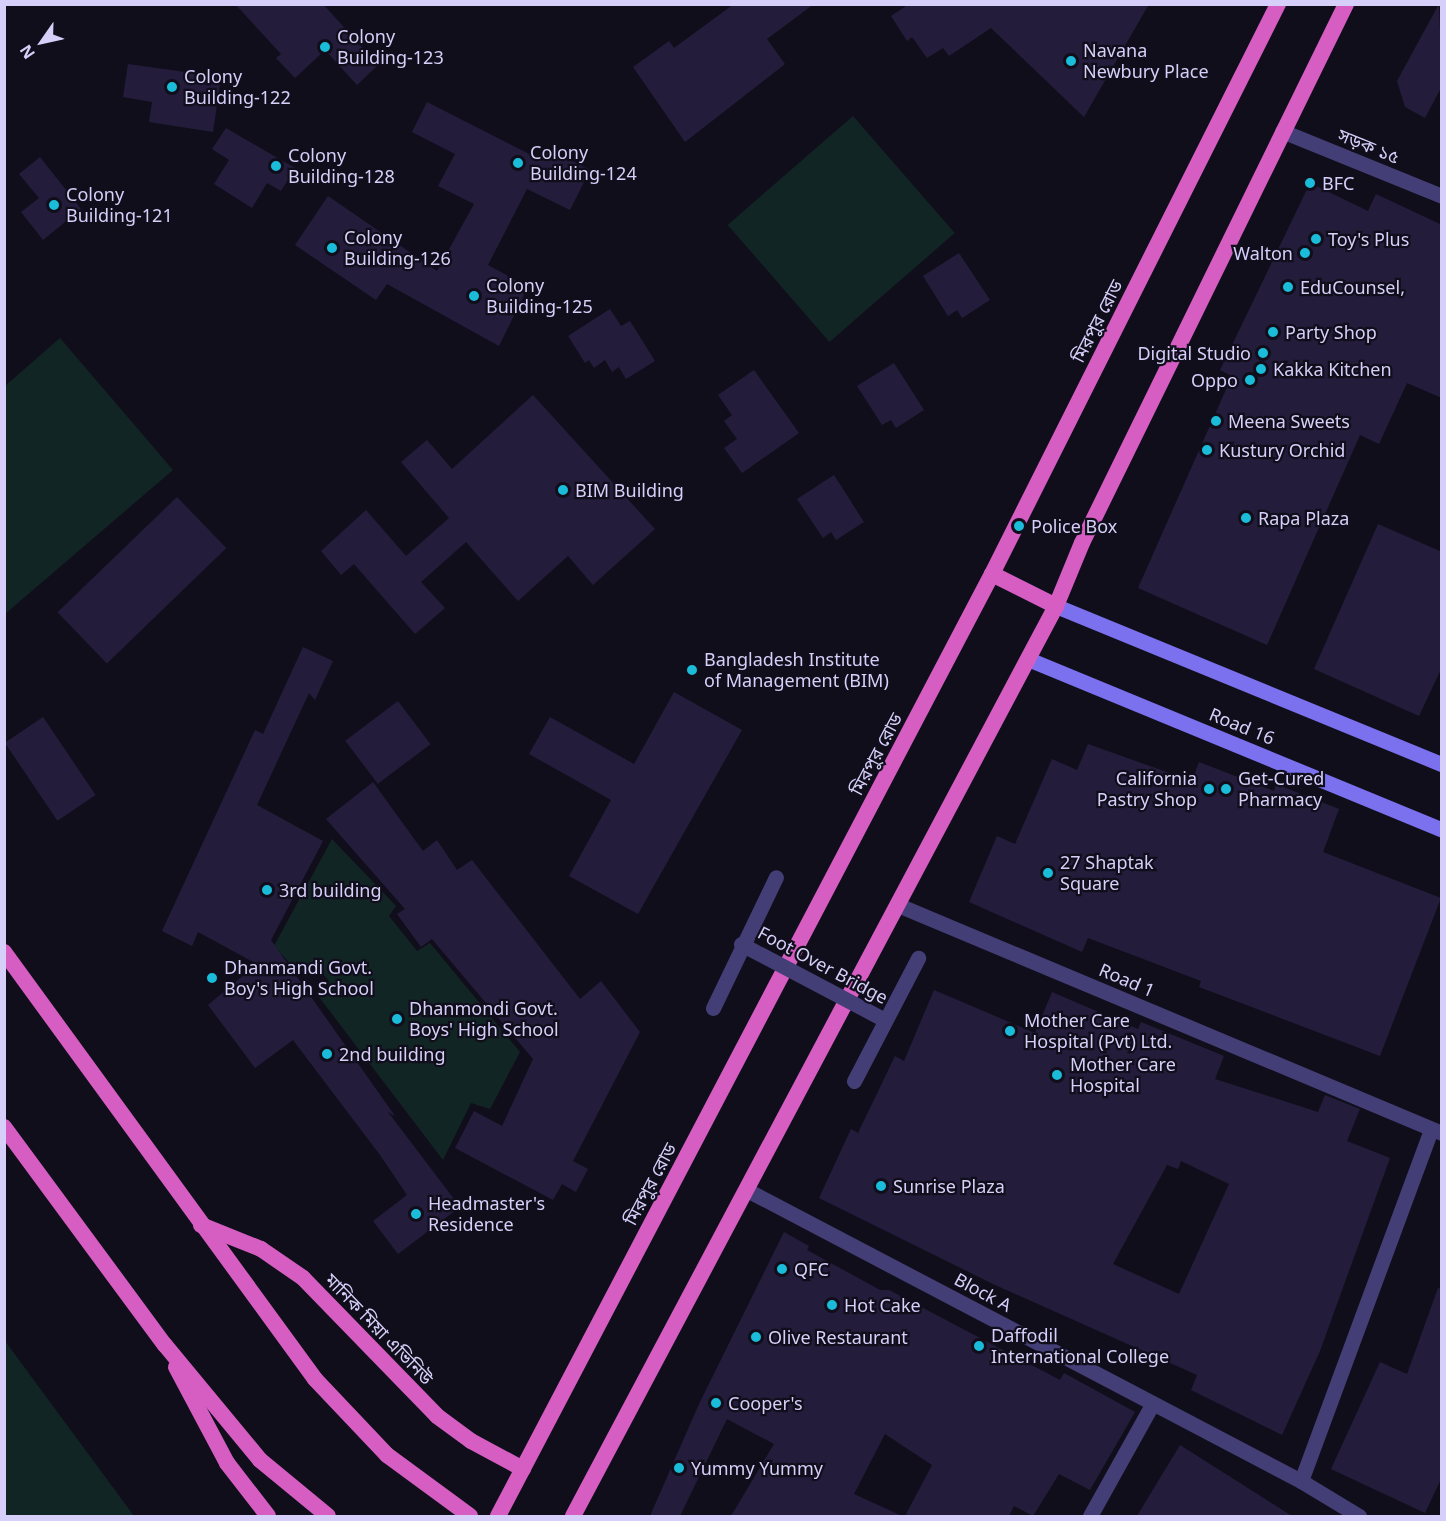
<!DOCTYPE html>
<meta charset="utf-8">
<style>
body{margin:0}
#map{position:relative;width:1446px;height:1521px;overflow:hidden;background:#110e1c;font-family:"Noto Sans","Noto Sans Bengali",sans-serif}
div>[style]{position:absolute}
.green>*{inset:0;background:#122525;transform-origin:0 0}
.building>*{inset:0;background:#241c3b;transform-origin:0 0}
.pedestrian>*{height:15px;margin:-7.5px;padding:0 7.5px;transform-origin:7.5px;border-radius:7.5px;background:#433e76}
.minor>*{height:15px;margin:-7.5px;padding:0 7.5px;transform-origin:7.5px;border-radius:7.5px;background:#433e76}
.secondary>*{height:15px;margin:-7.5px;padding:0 7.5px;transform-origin:7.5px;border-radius:7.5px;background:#7b71ee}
.trunk>*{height:16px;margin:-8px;padding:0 8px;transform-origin:8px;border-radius:8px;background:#d65ec2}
.pedestrian-bridge>*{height:15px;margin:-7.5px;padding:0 7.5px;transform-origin:7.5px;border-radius:7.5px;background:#433e76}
.dots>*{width:16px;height:16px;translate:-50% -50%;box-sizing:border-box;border:3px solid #110e1c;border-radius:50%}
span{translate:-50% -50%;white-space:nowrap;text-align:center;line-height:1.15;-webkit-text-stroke:4.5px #110e1c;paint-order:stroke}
.poi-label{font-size:18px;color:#d6cff9}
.left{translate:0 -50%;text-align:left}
.right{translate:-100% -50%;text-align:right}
.street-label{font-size:18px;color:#d6cff9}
.frame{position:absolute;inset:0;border:6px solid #d6cff9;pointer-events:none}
.north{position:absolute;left:12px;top:12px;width:60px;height:60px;-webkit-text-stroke:4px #110e1c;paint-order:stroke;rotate:236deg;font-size:16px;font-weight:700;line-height:24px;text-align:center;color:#d6cff9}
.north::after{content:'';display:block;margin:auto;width:21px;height:27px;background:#d6cff9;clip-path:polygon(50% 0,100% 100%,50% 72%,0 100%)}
</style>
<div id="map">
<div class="green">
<i style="left:853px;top:116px;width:155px;height:166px;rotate:49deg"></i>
<i style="clip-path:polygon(60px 338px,173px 470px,5px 614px,5px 386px)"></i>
<i style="clip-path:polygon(332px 839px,396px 906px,389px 916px,417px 951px,430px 943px,520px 1052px,490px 1109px,471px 1103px,443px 1160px,316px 993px,329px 981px,314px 963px,300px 974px,274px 946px)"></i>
<i style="clip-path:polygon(4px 1341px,5px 1341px,134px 1516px,5px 1516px)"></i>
</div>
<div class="building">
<i style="clip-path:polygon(235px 4px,323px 4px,378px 65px,357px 85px,325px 50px,295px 78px,276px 58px,281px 54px)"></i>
<i style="clip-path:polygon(734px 4px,814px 4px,767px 39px,785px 64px,685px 142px,633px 67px,669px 41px,674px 48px)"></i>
<i style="clip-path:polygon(909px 4px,1149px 4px,1084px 117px,991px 28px,949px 56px,943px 48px,927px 58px,912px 37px,907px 41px,891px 16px)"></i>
<i style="clip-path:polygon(1439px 4px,1442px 86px,1425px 118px,1405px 107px,1397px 81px)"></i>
<i style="clip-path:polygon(128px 64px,221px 77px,213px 132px,149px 122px,152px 102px,123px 97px)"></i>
<i style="clip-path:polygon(427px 102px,543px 161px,549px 149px,590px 170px,570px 210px,527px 189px,488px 265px,528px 287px,499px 346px,387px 284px,376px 300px,295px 245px,328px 196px,437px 271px,474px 204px,438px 186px,455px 154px,412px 132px)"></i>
<i style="clip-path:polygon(226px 128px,295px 168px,281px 191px,267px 183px,252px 208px,214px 184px,229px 160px,212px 149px)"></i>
<i style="clip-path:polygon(40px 157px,81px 209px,43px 240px,21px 212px,39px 198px,19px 174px)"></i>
<i style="clip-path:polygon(1310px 183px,1368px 211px,1376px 194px,1442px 225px,1442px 398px,1407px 383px,1379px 444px,1360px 435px,1267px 645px,1138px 588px,1232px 376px,1220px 370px)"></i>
<i style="clip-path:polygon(959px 253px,990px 300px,962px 318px,957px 310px,948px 316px,923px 276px)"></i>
<i style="clip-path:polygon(610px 309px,621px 326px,630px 321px,655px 361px,626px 379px,619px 367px,612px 372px,605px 360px,594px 368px,589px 360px,585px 363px,568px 336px)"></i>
<i style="clip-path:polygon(894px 363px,924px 410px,896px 428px,891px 420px,882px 425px,857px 386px)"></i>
<i style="clip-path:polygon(754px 370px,799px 433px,742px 473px,724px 448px,737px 439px,724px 421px,732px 415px,718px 395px)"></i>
<i style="clip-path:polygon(533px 395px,655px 529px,593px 585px,568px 556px,518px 601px,466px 542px,421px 582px,445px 608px,415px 634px,354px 564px,341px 575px,321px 551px,366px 510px,406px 556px,449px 518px,401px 462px,427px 440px,452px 469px)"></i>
<i style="clip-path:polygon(834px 475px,864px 522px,836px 540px,831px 532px,823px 538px,797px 499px)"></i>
<i style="left:177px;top:497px;width:71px;height:166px;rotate:46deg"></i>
<i style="clip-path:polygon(1378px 524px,1442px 552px,1442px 667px,1419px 716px,1314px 669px)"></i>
<i style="clip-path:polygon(303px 647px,333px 661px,315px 700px,309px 693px,257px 805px,323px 841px,271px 940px,395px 1116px,388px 1112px,460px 1207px,398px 1254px,373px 1221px,407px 1195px,380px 1155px,293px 1040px,255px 1068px,208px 1005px,257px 964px,198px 932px,192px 946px,162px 931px,255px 730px,263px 734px)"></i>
<i style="clip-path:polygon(674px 692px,742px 730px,638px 914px,569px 876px,611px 800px,529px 754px,550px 717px,634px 764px)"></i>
<i style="left:398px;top:701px;width:54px;height:66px;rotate:53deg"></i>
<i style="left:43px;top:717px;width:94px;height:46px;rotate:56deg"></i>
<i style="clip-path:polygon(1088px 744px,1192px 781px,1199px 762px,1274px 791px,1276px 784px,1339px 809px,1323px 852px,1441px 898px,1380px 1056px,1199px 987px,1201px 981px,1088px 938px,1082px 952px,969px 902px,997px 836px,1015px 844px,1052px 759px,1077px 770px)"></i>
<i style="clip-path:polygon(373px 782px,423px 851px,437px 840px,457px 870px,472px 860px,580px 999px,601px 981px,640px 1032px,573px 1161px,588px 1169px,576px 1192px,562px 1184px,553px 1200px,455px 1148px,474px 1111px,502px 1126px,533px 1059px,432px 939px,421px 947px,397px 914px,405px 909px,326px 819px)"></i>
<i style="clip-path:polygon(evenodd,934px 990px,1035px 1033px,1052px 992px,1138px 1029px,1141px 1022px,1224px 1056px,1215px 1079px,1318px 1112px,1325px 1095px,1360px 1109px,1347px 1141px,1390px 1158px,1320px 1351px,1282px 1435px,1191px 1390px,1197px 1375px,995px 1285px,819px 1198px,851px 1129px,858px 1133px,895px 1056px,904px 1061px,934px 990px,1181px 1161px,1229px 1184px,1179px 1294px,1113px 1264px,1167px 1165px,1178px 1169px,1181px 1161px)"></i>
<i style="clip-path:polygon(784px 1232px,809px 1246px,807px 1250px,880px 1290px,889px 1290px,1060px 1380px,1064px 1373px,1135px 1412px,1090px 1490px,1059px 1474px,1033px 1516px,1014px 1506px,1009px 1516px,905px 1516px,932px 1465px,885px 1434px,854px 1494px,902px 1516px,731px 1516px,774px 1444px,727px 1419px,680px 1516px,650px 1516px,699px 1404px)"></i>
<i style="clip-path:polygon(1438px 1288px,1442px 1289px,1442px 1477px,1425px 1513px,1331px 1469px,1380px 1362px,1407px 1374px)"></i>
<i style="clip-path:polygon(1180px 1445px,1292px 1516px,1137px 1516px)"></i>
</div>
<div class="pedestrian">
<i style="left:713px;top:1008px;width:145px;rotate:-64.3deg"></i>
<i style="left:854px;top:1081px;width:139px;rotate:-62.5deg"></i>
</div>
<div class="minor">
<i style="left:1282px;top:131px;width:173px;rotate:22.1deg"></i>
<i style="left:898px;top:905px;width:590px;rotate:22.74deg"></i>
<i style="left:747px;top:1190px;width:626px;rotate:27.71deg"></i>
<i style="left:1301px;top:1481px;width:68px;rotate:31.1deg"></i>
<i style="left:1301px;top:1481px;width:375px;rotate:-69.7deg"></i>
<i style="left:1090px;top:1516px;width:129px;rotate:-60.9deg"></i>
</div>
<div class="secondary">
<i style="left:1056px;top:606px;width:417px;rotate:22.3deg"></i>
<i style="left:1028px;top:659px;width:448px;rotate:22.4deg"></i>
</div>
<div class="trunk">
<i style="left:992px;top:574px;width:72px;rotate:26.6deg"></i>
<i style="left:4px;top:952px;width:528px;rotate:53.93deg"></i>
<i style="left:315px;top:1379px;width:105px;rotate:46.5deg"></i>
<i style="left:387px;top:1455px;width:103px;rotate:36.3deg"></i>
<i style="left:4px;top:1127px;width:271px;rotate:53.6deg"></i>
<i style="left:165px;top:1345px;width:149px;rotate:50.4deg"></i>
<i style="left:260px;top:1460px;width:88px;rotate:39.5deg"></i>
<i style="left:201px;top:1225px;width:65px;rotate:21.8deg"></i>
<i style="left:261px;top:1249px;width:51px;rotate:34.6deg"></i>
<i style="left:303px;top:1278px;width:192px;rotate:45.8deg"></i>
<i style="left:437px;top:1416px;width:42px;rotate:36.3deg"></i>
<i style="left:471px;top:1441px;width:59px;rotate:28.3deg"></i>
<i style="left:176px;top:1367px;width:109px;rotate:62deg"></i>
<i style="left:227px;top:1463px;width:67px;rotate:52.3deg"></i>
<i style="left:498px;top:1516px;width:1064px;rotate:-62.33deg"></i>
<i style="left:992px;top:574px;width:638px;rotate:-63.35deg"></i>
<i style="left:573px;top:1516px;width:1030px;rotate:-62.04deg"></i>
<i style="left:1056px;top:606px;width:68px;rotate:-67.6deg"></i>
<i style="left:1082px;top:543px;width:600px;rotate:-63.9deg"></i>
</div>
<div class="pedestrian-bridge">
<i style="left:741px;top:944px;width:163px;rotate:27.8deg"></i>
</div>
<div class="dots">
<i style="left:325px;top:47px;background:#1bbcd9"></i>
<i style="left:1071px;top:61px;background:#1bbcd9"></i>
<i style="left:172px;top:87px;background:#1bbcd9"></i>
<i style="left:518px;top:163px;background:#1bbcd9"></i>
<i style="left:276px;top:166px;background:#1bbcd9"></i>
<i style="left:1310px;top:183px;background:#1bbcd9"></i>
<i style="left:54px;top:205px;background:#1bbcd9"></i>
<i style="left:1316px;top:239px;background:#1bbcd9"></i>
<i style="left:332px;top:248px;background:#1bbcd9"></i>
<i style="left:1305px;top:253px;background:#1bbcd9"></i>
<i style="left:1288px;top:287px;background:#1bbcd9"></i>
<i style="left:474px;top:296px;background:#1bbcd9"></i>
<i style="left:1273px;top:332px;background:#1bbcd9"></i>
<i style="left:1263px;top:353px;background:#1bbcd9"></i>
<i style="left:1261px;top:369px;background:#1bbcd9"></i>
<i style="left:1250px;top:380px;background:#1bbcd9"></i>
<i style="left:1216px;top:421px;background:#1bbcd9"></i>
<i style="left:1207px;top:450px;background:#1bbcd9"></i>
<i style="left:563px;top:490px;background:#1bbcd9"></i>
<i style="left:1246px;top:518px;background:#1bbcd9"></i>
<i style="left:1019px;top:526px;background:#1bbcd9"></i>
<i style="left:692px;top:670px;background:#1bbcd9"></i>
<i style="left:1209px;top:789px;background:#1bbcd9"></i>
<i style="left:1226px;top:789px;background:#1bbcd9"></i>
<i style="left:1048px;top:873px;background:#1bbcd9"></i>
<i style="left:267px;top:890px;background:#1bbcd9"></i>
<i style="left:212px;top:978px;background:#1bbcd9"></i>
<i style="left:397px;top:1019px;background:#1bbcd9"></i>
<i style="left:1010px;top:1031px;background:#1bbcd9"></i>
<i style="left:327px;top:1054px;background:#1bbcd9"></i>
<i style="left:1057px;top:1075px;background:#1bbcd9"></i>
<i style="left:881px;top:1186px;background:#1bbcd9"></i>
<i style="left:416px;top:1214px;background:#1bbcd9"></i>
<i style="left:782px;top:1269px;background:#1bbcd9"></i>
<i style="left:832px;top:1305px;background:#1bbcd9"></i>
<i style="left:756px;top:1337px;background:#1bbcd9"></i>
<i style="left:979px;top:1346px;background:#1bbcd9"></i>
<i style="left:716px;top:1403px;background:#1bbcd9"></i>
<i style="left:679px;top:1468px;background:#1bbcd9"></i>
</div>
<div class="poi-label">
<span class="left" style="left:337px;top:47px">Colony<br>Building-123</span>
<span class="left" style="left:1083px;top:61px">Navana<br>Newbury Place</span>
<span class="left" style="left:184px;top:87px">Colony<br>Building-122</span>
<span class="left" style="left:530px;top:163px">Colony<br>Building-124</span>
<span class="left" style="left:288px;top:166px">Colony<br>Building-128</span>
<span class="left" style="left:1322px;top:183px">BFC</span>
<span class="left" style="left:66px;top:205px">Colony<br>Building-121</span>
<span class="left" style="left:344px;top:248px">Colony<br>Building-126</span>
<span class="left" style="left:1328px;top:239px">Toy's Plus</span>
<span class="right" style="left:1293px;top:253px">Walton</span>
<span class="left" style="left:486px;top:296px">Colony<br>Building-125</span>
<span class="left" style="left:1300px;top:287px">EduCounsel,</span>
<span class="left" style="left:1285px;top:332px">Party Shop</span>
<span class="right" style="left:1251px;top:353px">Digital Studio</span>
<span class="left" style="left:1273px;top:369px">Kakka Kitchen</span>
<span class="right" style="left:1238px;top:380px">Oppo</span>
<span class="left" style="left:1228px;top:421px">Meena Sweets</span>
<span class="left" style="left:1219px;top:450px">Kustury Orchid</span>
<span class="left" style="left:575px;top:490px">BIM Building</span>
<span class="left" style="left:1258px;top:518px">Rapa Plaza</span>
<span class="left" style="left:1031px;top:526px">Police Box</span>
<span class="left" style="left:704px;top:670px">Bangladesh Institute<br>of Management (BIM)</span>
<span class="right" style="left:1197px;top:789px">California<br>Pastry Shop</span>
<span class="left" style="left:1238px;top:789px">Get-Cured<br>Pharmacy</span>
<span class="left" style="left:1060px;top:873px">27 Shaptak<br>Square</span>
<span class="left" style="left:279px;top:890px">3rd building</span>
<span class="left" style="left:224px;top:978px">Dhanmandi Govt.<br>Boy's High School</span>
<span class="left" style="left:409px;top:1019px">Dhanmondi Govt.<br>Boys' High School</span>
<span class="left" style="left:1024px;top:1031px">Mother Care<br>Hospital (Pvt) Ltd.</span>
<span class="left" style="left:339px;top:1054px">2nd building</span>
<span class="left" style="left:1070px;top:1075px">Mother Care<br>Hospital</span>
<span class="left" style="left:893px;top:1186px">Sunrise Plaza</span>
<span class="left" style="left:428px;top:1214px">Headmaster's<br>Residence</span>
<span class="left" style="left:794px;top:1269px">QFC</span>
<span class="left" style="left:844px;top:1305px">Hot Cake</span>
<span class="left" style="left:991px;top:1346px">Daffodil<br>International College</span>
<span class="left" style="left:768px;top:1337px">Olive Restaurant</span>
<span class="left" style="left:728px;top:1403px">Cooper's</span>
<span class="left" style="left:691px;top:1468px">Yummy Yummy</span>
</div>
<div class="street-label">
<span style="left:1369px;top:146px;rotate:22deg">সড়ক ১৫</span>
<span style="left:1097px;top:321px;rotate:-63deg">মিরপুর রোড</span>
<span style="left:1242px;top:726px;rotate:22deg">Road 16</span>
<span style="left:876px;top:754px;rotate:-62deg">মিরপুর রোড</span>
<span style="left:823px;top:965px;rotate:28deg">Foot Over Bridge</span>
<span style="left:1127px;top:980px;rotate:23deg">Road 1</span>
<span style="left:650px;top:1184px;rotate:-62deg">মিরপুর রোড</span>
<span style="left:983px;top:1292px;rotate:28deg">Block A</span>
<span style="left:379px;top:1329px;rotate:46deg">মানিক মিয়া এভিনিউ</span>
</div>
<div class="frame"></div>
<div class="north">N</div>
</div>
